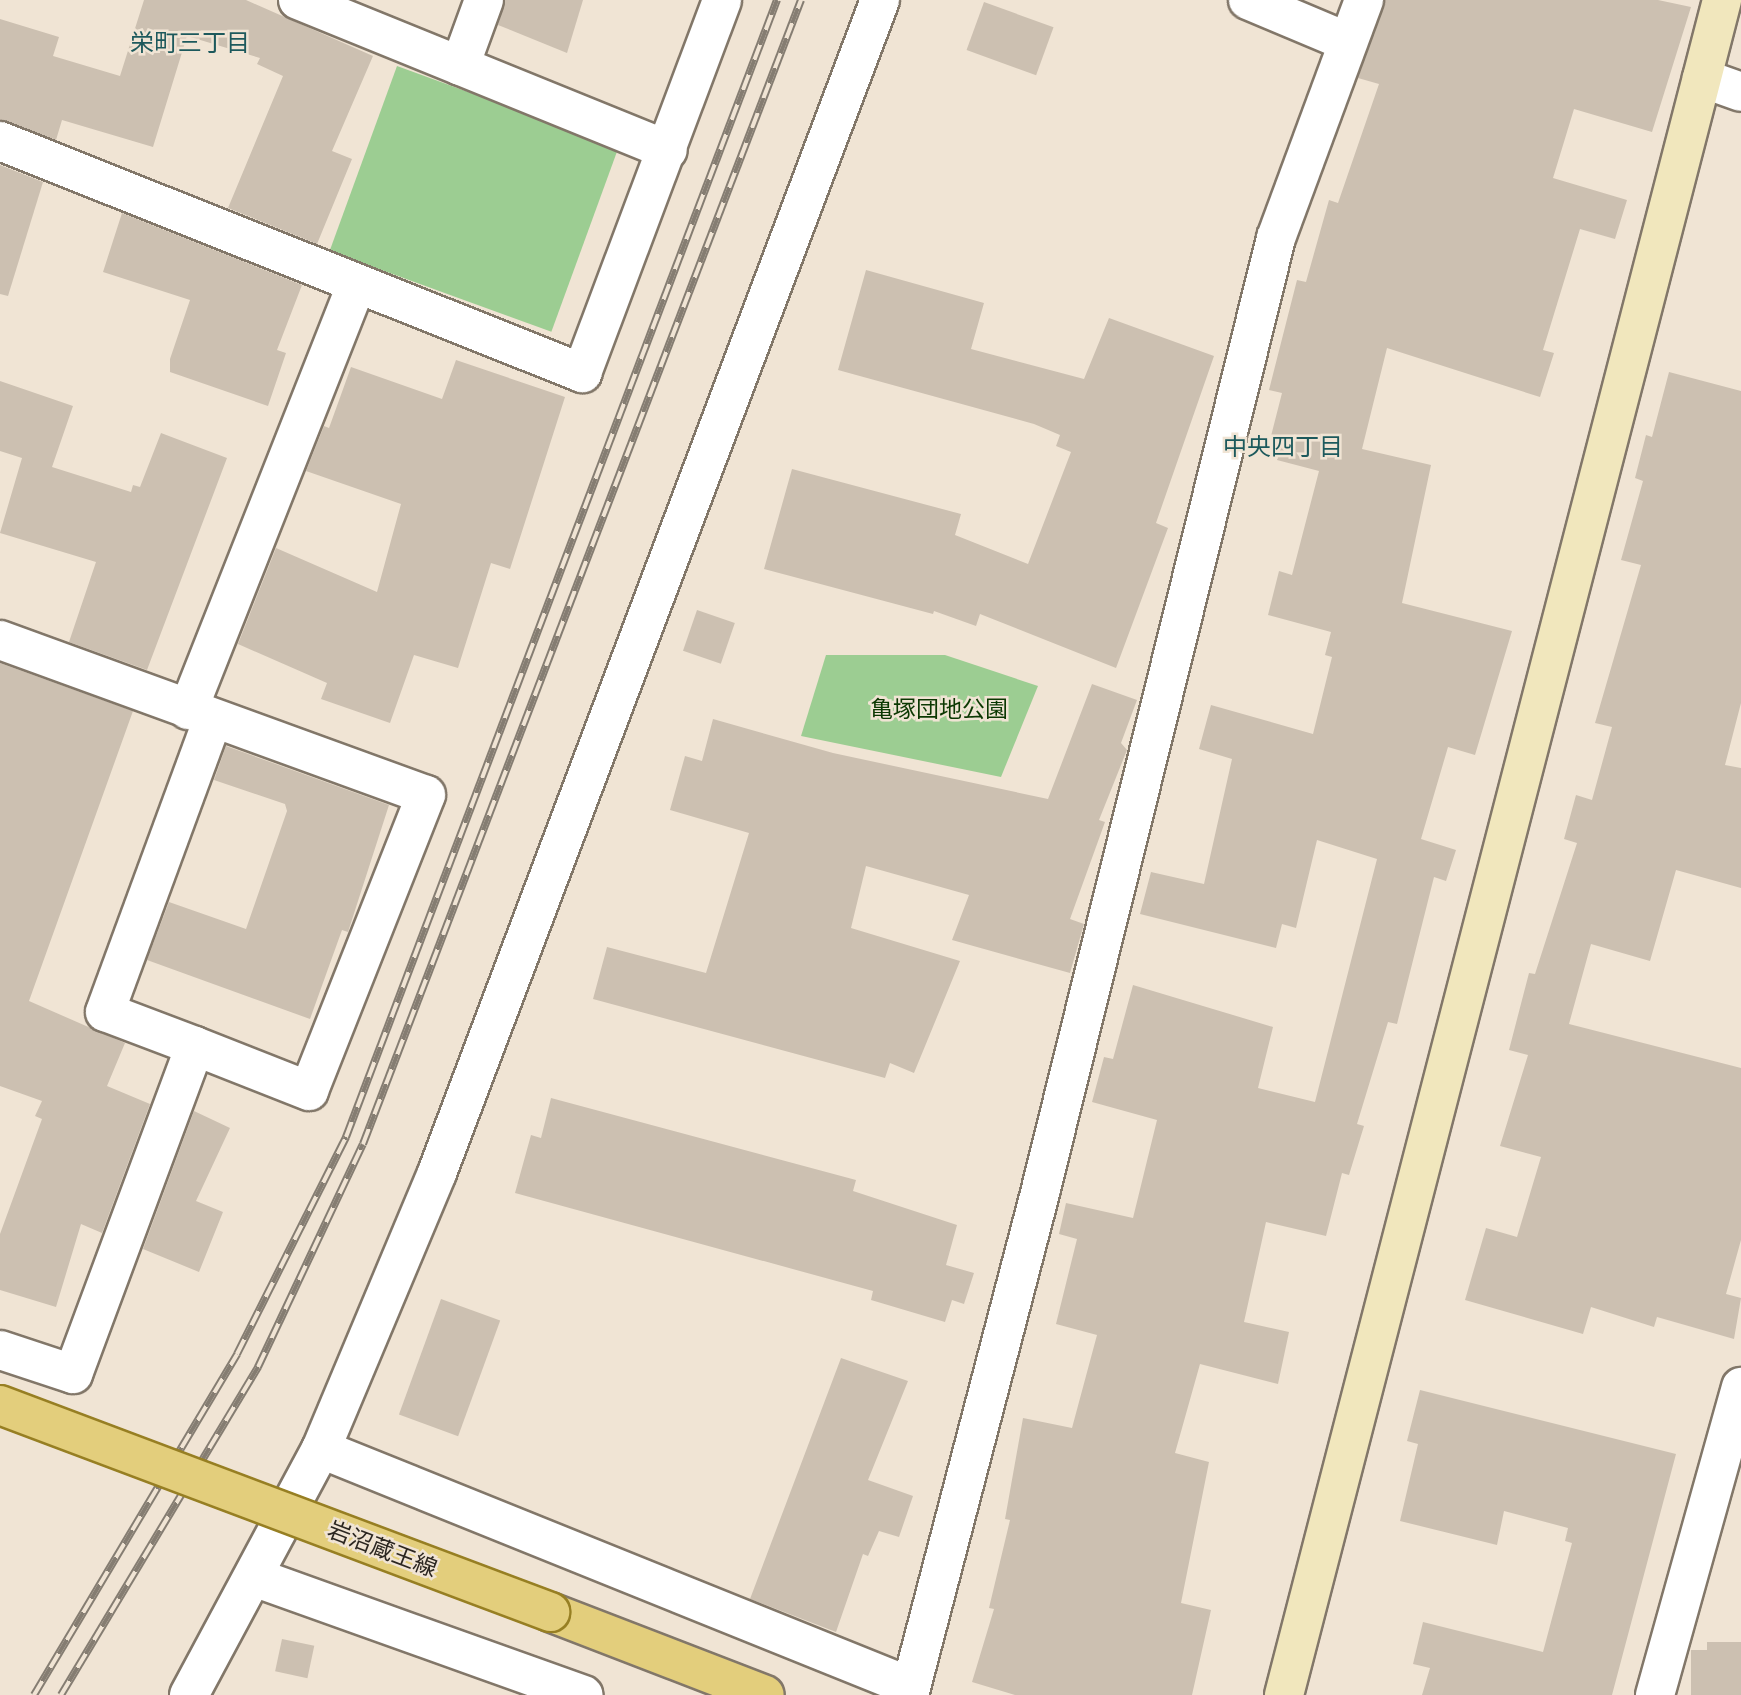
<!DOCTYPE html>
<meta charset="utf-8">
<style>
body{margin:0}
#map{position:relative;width:1741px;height:1695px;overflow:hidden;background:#f0e4d4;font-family:"Roboto Condensed","Noto Sans JP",sans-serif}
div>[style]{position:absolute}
.green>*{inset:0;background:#9ccd92;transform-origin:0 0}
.building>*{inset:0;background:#ccc0b1;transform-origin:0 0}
.roads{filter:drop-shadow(2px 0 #827769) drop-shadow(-2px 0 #827769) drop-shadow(0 2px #827769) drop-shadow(0 -2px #827769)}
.street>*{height:38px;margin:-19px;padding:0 19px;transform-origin:19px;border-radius:19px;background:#fff}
.secondary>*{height:38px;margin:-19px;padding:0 19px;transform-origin:19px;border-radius:19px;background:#f1e7bd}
.primary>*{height:38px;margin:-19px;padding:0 19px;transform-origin:19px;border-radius:19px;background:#e3ce7c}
.rail>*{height:8px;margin-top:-4px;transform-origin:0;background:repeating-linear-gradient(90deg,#f0e4d4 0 16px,#857d72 0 32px);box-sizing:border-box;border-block:2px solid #857d72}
.bridges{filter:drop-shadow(2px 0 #977f23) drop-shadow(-2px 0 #977f23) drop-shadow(0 2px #977f23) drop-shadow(0 -2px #977f23)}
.primary-bridge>*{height:38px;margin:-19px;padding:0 19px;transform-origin:19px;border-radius:19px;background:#e3ce7c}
span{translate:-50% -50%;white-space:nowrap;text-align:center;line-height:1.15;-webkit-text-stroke:5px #f0e4d4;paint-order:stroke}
.park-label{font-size:23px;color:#0b3802}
.street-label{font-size:23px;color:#2c2721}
.neighbourhood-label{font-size:24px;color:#1d595c}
</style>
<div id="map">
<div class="green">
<i style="left:397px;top:66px;width:236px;height:197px;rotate:20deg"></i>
<i style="clip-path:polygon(826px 655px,945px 655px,1038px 686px,1001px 777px,801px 736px)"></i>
</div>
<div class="building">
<i style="clip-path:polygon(144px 0,246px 0,373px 56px,332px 151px,352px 159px,317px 244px,228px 208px,283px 76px,257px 64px,260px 58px,187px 36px,153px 147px,62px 120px,56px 140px,0 120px,0 19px,59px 37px,53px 56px,120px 76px)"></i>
<i style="clip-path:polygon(505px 0,583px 0,567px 53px,498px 25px)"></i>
<i style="clip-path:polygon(1385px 0,1658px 0,1691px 7px,1652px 132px,1574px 109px,1553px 178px,1627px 200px,1615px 239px,1580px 229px,1543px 350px,1554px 353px,1540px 397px,1387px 348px,1362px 449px,1431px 465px,1402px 603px,1512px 631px,1475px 755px,1448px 747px,1421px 839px,1456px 850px,1446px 881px,1434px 877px,1397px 1024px,1388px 1022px,1357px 1124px,1364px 1126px,1349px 1175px,1342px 1173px,1326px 1236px,1266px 1222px,1244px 1322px,1289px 1332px,1278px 1384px,1200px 1364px,1175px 1453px,1209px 1462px,1181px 1603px,1211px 1610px,1192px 1695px,1015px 1695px,972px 1682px,994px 1609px,989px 1608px,1010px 1520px,1005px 1519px,1023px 1418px,1072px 1428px,1097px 1335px,1056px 1324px,1077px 1239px,1059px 1234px,1066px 1203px,1133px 1218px,1157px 1120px,1092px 1102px,1104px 1057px,1113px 1059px,1133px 985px,1273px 1027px,1258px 1088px,1315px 1102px,1377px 859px,1317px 840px,1296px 928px,1282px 924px,1276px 948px,1140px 914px,1151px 872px,1204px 884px,1232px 759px,1199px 749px,1211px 705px,1313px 734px,1332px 657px,1325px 655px,1331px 632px,1268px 615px,1279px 571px,1292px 575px,1319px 471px,1277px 460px,1283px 439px,1271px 436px,1282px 393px,1269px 390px,1297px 280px,1306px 282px,1329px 200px,1338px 203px,1379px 84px,1358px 78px)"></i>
<i style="left:984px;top:2px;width:74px;height:51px;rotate:20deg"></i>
<i style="clip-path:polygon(0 165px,43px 182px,8px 296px,0 294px)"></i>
<i style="clip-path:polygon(122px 213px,302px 285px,277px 350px,286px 353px,268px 406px,170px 372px,170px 359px,190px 300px,103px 272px)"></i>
<i style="clip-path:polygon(866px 270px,984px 303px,971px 349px,1084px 379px,1109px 318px,1214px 356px,1156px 523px,1168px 528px,1116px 668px,980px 614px,976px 626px,934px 611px,933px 614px,764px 569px,792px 469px,961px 514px,955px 535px,1028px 564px,1071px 452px,1056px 446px,1060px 435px,1034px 424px,838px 370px)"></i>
<i style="clip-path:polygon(456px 360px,565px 397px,510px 569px,491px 563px,458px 668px,414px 655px,390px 723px,321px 699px,327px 683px,238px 644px,276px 548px,377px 592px,401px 504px,306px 471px,324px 426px,329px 428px,351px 367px,442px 399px)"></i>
<i style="clip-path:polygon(1669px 372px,1741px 391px,1741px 703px,1725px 765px,1741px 768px,1741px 888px,1676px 870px,1650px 961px,1591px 944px,1569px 1024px,1741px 1068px,1741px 1240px,1726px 1294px,1741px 1298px,1734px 1339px,1657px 1317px,1654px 1327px,1591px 1307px,1583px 1334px,1465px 1300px,1486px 1228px,1517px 1237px,1541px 1157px,1500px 1146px,1528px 1055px,1509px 1050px,1529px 973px,1535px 974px,1577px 843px,1564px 839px,1576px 795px,1592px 800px,1612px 727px,1595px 723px,1641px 565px,1621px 560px,1643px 481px,1635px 478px,1646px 435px,1652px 437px)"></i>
<i style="clip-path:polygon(0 381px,73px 406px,52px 467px,131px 492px,133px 485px,140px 487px,161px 433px,227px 458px,147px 670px,69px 642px,96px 562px,0 533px,22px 458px,0 451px)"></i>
<i style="left:697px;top:610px;width:40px;height:43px;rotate:19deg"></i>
<i style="clip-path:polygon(0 663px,133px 711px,29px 1001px,125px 1043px,107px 1086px,150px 1104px,102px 1233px,81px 1224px,56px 1307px,0 1290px,0 1234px,42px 1119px,35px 1116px,42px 1101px,0 1086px)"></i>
<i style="clip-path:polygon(1092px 684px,1137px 700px,1121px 743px,1127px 750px,1099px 820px,1105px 822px,1070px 919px,1084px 924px,1070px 973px,952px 940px,969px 895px,866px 866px,851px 928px,960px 961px,914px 1073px,890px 1063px,885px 1078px,593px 999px,607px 947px,706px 973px,749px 833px,670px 810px,685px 756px,702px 761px,713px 719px,833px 753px,1048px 799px)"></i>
<i style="clip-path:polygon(226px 746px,389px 805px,348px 932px,342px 930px,310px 1019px,147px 960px,169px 902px,246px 929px,287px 811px,285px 804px,214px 780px)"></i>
<i style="clip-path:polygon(551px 1098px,856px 1180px,853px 1191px,957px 1225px,946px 1265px,974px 1273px,964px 1304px,952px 1300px,945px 1322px,871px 1300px,873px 1291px,515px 1193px,531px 1135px,541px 1138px)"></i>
<i style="clip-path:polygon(194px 1111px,230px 1128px,196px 1201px,223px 1212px,199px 1272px,143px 1249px)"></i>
<i style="left:441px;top:1299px;width:63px;height:123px;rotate:20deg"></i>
<i style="clip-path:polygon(841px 1358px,908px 1381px,868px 1480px,913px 1496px,899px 1537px,879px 1531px,868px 1556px,863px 1554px,836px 1632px,750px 1599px)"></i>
<i style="clip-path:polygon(1420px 1390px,1676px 1454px,1612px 1695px,1422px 1695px,1430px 1668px,1413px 1664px,1423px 1622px,1543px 1652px,1572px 1543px,1565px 1541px,1568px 1528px,1504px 1511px,1497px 1545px,1400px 1521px,1418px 1444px,1407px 1441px)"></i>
<i style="left:282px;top:1639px;width:33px;height:33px;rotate:12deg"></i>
<i style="clip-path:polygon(1707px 1642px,1741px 1642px,1741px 1695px,1691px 1695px,1691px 1650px,1707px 1650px)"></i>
</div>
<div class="roads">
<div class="street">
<i style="left:298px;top:0;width:399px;rotate:22.1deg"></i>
<i style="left:1248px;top:0;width:108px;rotate:22.8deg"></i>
<i style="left:460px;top:66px;width:70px;rotate:-70deg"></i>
<i style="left:1702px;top:78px;width:41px;rotate:19.7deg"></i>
<i style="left:0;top:141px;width:627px;rotate:21.73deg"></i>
<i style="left:582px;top:373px;width:398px;rotate:-69.4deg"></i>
<i style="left:0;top:640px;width:453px;rotate:20deg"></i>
<i style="left:426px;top:795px;width:318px;rotate:111.6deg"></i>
<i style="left:309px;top:1091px;width:123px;rotate:-158.5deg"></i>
<i style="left:195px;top:1046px;width:350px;rotate:110.4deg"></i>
<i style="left:73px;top:1374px;width:77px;rotate:-161.8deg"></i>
<i style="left:188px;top:710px;width:458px;rotate:-68.4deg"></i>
<i style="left:195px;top:1046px;width:96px;rotate:-159.3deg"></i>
<i style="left:105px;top:1012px;width:312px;rotate:-69.8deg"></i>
<i style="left:321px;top:1449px;width:636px;rotate:21.97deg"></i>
<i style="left:254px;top:1577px;width:350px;rotate:19.7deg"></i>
<i style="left:189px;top:1695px;width:279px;rotate:-61.8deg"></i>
<i style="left:321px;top:1449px;width:299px;rotate:-67.2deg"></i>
<i style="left:437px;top:1173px;width:1254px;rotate:-69.31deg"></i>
<i style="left:909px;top:1695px;width:519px;rotate:-75.37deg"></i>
<i style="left:1040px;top:1193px;width:984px;rotate:-76.12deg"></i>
<i style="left:1276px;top:238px;width:254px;rotate:-69.7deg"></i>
<i style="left:1655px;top:1695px;width:320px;rotate:-74.4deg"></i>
</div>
<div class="secondary">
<i style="left:1284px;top:1695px;width:1751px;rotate:-75.51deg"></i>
</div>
<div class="primary">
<i style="left:550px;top:1612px;width:230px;rotate:21.1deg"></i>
</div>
</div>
<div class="rail">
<i style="left:34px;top:1695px;width:397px;rotate:-59.2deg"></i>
<i style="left:237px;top:1354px;width:243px;rotate:-63.3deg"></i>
<i style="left:346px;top:1137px;width:1216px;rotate:-69.24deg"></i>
<i style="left:61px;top:1695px;width:383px;rotate:-59deg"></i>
<i style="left:258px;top:1367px;width:246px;rotate:-64.8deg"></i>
<i style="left:363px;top:1144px;width:1225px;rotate:-69.05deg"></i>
</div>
<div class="bridges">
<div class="primary-bridge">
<i style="left:0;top:1405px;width:588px;rotate:20.62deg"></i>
</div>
</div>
<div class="park-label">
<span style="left:939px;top:710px">亀塚団地公園</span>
</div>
<div class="street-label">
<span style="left:382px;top:1550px;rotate:21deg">岩沼蔵王線</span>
</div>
<div class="neighbourhood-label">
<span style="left:190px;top:44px">栄町三丁目</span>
<span style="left:1283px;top:448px">中央四丁目</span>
</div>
</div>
